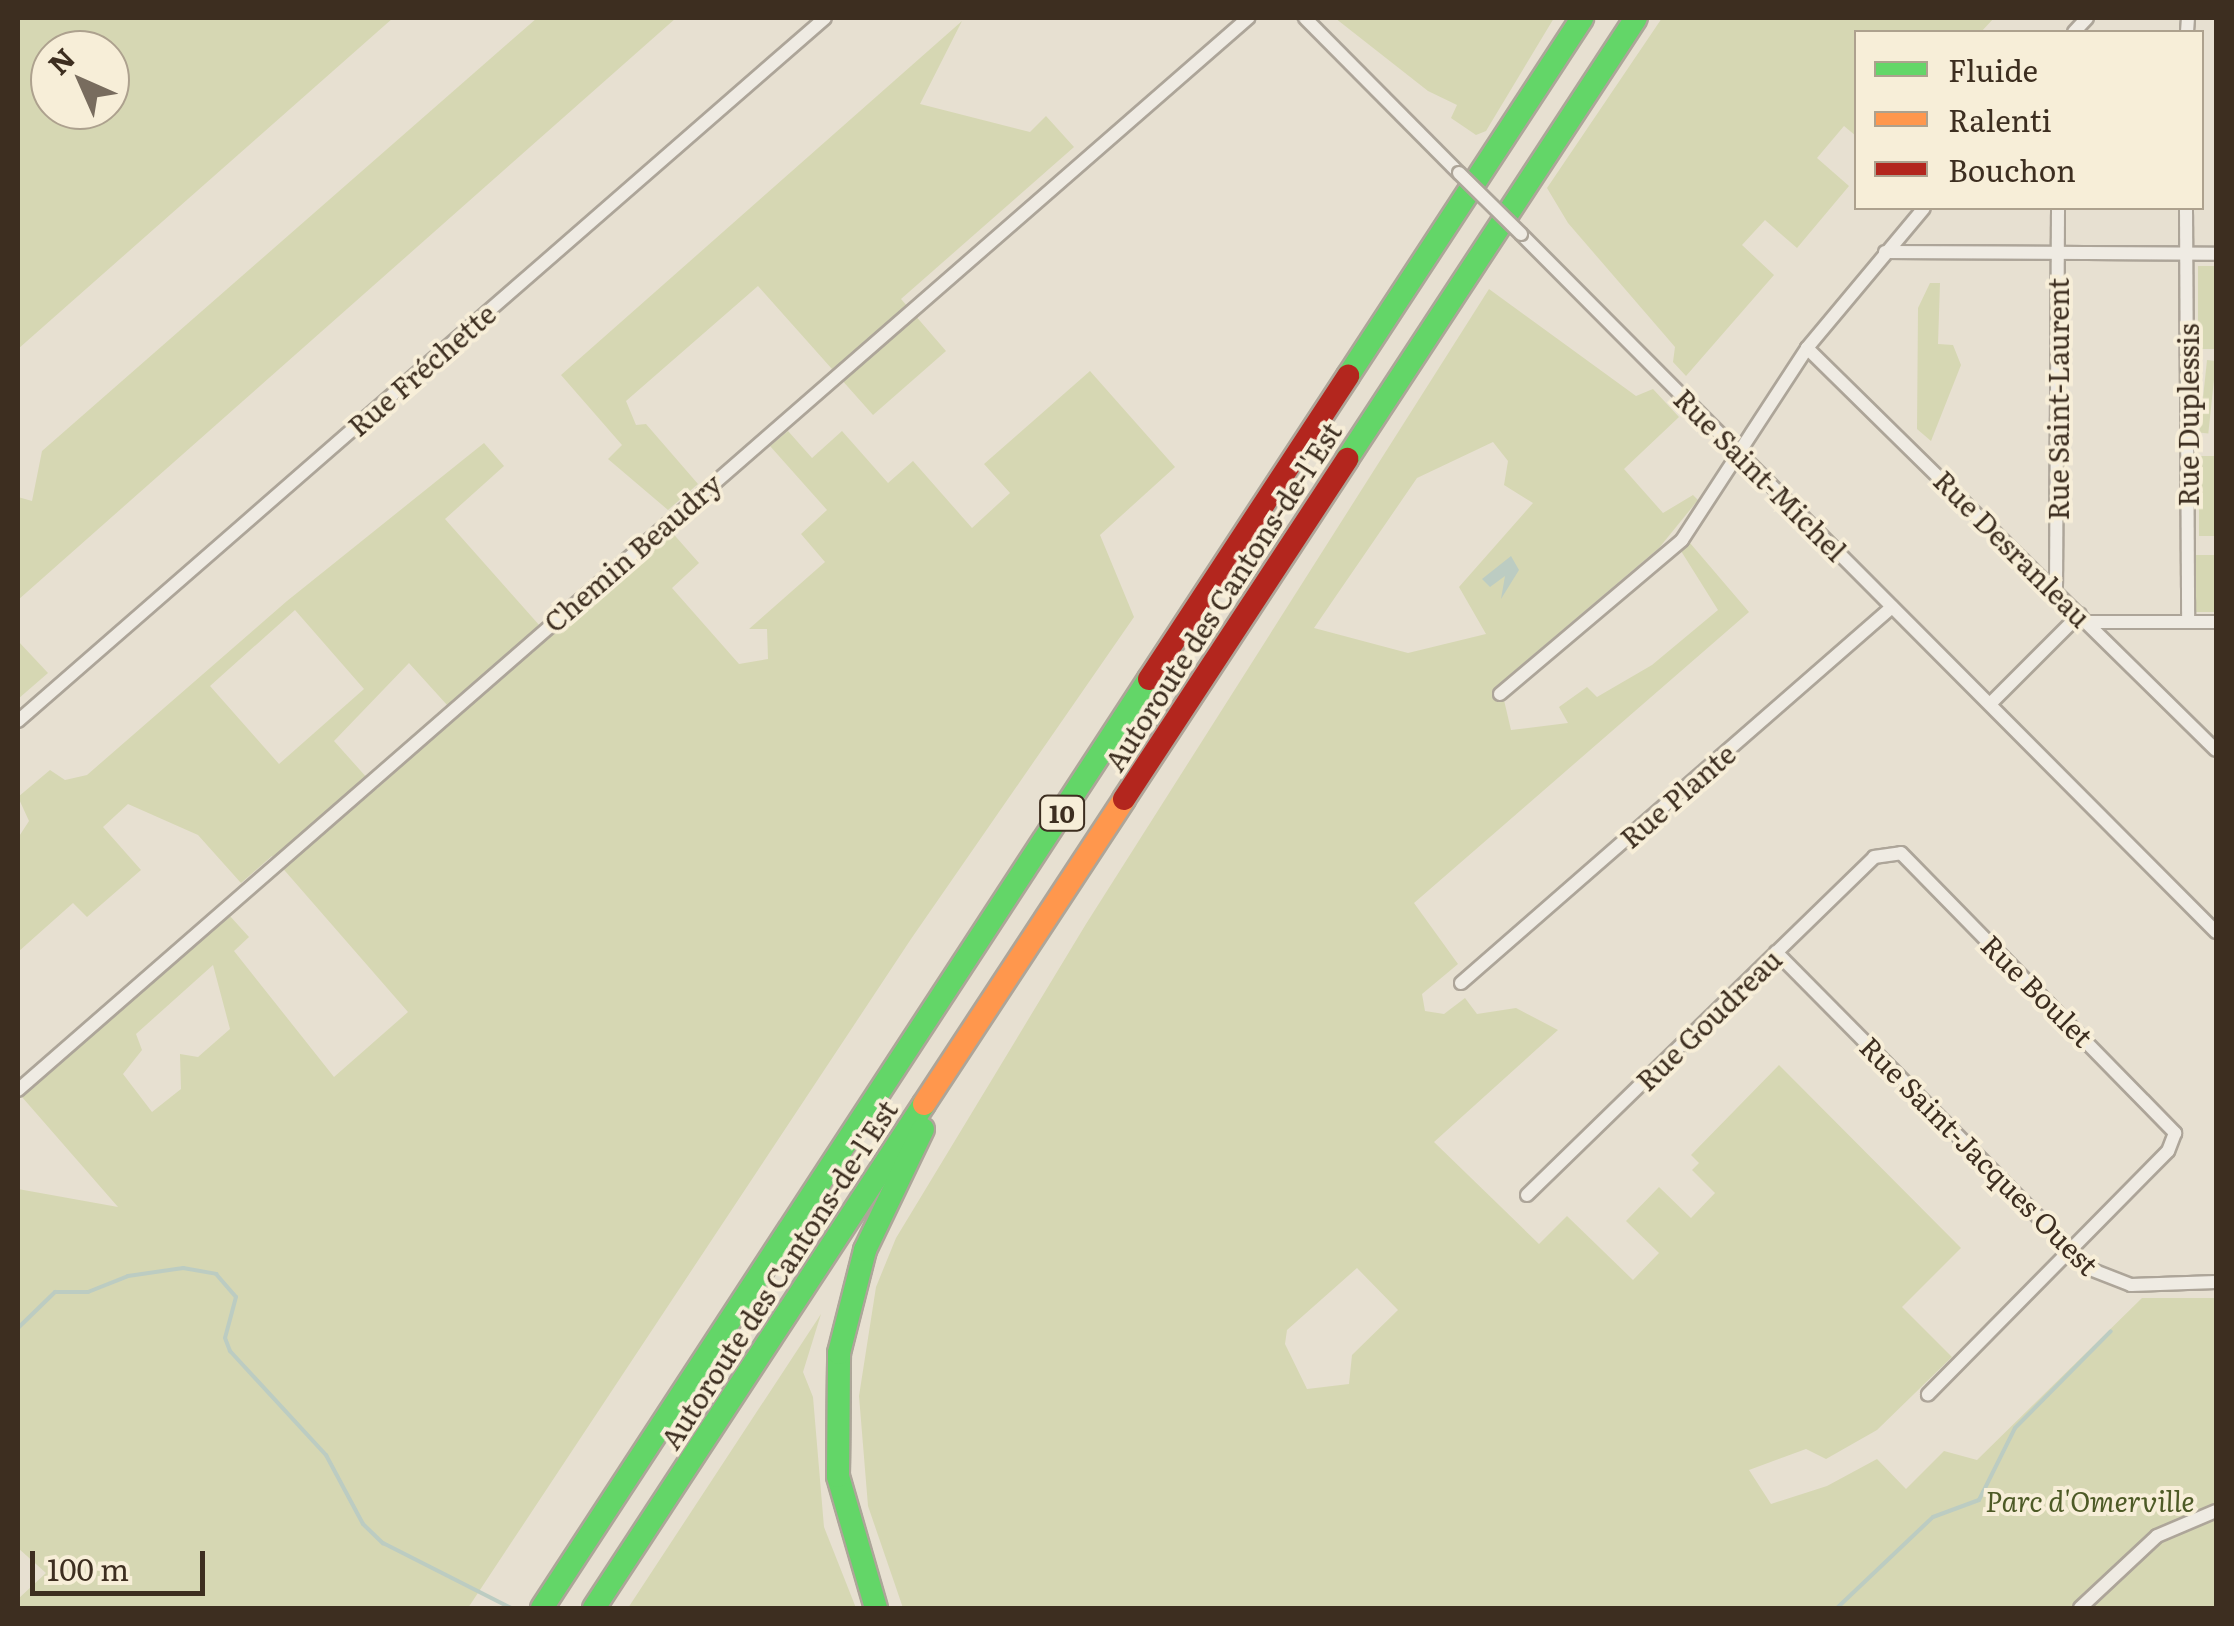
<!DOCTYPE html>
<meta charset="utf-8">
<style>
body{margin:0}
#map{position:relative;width:2234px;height:1626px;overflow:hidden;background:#e7e0d1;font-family:Literata,serif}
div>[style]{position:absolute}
.green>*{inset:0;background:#d6d7b3;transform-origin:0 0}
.water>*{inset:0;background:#bcccc2}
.stream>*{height:4px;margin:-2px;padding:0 2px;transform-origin:2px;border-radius:2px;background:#bcccc2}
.roads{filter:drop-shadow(2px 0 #ada599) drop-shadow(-2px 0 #ada599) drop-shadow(0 2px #ada599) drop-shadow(0 -2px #ada599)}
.street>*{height:12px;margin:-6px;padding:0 6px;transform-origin:6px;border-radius:6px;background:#efebe3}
.fast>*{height:22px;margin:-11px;padding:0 11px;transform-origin:11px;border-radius:11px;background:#63d668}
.slow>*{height:22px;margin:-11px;padding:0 11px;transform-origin:11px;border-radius:11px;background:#ff974d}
.jam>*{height:22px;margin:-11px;padding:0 11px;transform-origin:11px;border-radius:11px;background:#b3261e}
.bridges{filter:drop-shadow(2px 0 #ada599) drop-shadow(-2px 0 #ada599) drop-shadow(0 2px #ada599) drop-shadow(0 -2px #ada599)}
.street-bridge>*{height:12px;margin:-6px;padding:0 6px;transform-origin:6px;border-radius:6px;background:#efebe3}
span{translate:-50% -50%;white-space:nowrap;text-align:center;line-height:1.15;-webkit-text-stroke:8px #f7eed8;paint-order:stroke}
.shield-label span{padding:2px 8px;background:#f7eed8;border:2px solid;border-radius:8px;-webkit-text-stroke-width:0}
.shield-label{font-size:25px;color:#3d2e20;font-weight:700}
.street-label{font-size:28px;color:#3d2e20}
.park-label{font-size:28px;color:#4d5a26;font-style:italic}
.frame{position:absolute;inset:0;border:20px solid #3d2e20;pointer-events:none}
.legend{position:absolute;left:1854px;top:30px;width:350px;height:180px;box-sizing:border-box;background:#f7eed8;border:2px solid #ada18e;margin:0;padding:12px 18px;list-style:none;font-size:30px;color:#3d2e20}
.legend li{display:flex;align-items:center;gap:20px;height:50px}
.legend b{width:50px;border:2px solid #ada18e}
.north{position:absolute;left:30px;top:30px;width:100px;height:100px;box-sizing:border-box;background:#f7eed8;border:2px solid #ada18e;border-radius:50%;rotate:315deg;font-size:28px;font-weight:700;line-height:40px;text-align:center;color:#3d2e20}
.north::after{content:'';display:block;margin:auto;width:35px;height:45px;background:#786c5e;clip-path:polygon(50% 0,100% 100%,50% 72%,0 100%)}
.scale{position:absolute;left:30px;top:1551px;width:175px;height:45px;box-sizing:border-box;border:5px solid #3d2e20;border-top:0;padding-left:12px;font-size:30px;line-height:35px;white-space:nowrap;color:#3d2e20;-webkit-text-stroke:8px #f7eed8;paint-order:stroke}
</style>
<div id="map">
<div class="green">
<i style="clip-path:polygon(evenodd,18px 18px,393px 18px,18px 349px,18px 18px,50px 50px,110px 50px,110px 110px,50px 110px,50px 50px)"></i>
<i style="clip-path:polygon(537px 18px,676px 18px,18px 600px,18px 497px,32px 501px,42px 451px)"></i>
<i style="clip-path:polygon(1335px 18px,1554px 18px,1486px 131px,1476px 135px,1451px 118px,1457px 105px,1428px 91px)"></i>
<i style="clip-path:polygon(1662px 18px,1994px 18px,1981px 32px,1856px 32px,1856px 136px,1844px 126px,1817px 158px,1849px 186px,1797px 248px,1765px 220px,1742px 245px,1774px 275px,1686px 376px,1673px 362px,1675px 347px,1568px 223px,1547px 188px)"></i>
<i style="clip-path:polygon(962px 21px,920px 104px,1030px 132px,1046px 116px,1074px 147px,901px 299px,946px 351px,873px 415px,758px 286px,626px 401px,636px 425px,646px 424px,698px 484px,668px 510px,608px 459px,622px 445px,561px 375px)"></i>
<i style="left:2198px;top:266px;width:18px;height:83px"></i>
<i style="clip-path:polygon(1930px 283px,1940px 283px,1938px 344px,1953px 345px,1961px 365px,1931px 441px,1917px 429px,1918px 308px)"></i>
<i style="clip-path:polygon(evenodd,1489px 289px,1636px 396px,1653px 389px,1679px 417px,1624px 469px,1663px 513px,1693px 495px,1698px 500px,1659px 548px,1500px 683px,1511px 730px,1568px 723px,1559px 707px,1587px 687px,1597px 697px,1652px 665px,1718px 610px,1681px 551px,1690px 543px,1749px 612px,1414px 903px,1458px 964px,1422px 994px,1425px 1011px,1444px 1014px,1465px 998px,1477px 1014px,1516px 1008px,1558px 1030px,1434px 1142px,1539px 1244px,1567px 1216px,1633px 1280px,1659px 1253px,1626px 1221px,1659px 1187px,1691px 1218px,1715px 1193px,1692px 1170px,1699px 1163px,1691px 1155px,1779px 1065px,1961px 1248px,1902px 1307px,1952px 1357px,1877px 1430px,1826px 1459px,1806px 1449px,1749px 1470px,1771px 1504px,1827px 1486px,1877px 1459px,1906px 1489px,1944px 1451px,1977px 1460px,2142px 1298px,2216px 1298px,2216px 1608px,903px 1608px,868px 1506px,859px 1396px,876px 1287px,896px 1238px,1086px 924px,1489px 289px,1493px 442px,1508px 461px,1504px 485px,1533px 503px,1459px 587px,1486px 634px,1408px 653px,1314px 628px,1417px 478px,1493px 442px,1489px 289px,1357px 1268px,1398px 1310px,1352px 1355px,1349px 1384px,1307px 1389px,1285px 1344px,1287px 1330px,1357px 1268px)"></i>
<i style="left:2207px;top:360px;width:9px;height:73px;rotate:6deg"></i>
<i style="clip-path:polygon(evenodd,1090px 371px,1175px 467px,1100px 535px,1134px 617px,911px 939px,468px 1608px,18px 1608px,18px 1599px,46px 1573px,18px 1548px,18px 1189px,118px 1207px,22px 1097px,229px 915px,249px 937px,234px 951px,334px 1077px,408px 1012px,272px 856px,241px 883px,198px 835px,128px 804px,103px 827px,141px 870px,87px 917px,73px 903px,18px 952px,18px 838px,29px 821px,18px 797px,50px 770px,65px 780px,87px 775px,287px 601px,484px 443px,504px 466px,445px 519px,548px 635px,669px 529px,699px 563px,672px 588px,739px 664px,768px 659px,767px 629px,749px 629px,825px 562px,801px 534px,827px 510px,770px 446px,788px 431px,812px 458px,842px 431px,888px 483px,913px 461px,972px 528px,1010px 493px,984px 464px,1090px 371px,295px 610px,364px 689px,279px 764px,210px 686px,295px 610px,1090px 371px,409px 663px,457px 716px,377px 789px,334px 741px,409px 663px,1090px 371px,213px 965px,230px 1029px,198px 1057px,180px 1054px,181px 1089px,152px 1112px,123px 1074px,142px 1050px,136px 1034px,213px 965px)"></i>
<i style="left:2199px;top:456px;width:17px;height:80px"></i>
<i style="left:2193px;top:555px;width:23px;height:57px"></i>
<i style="clip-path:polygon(18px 641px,48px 673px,18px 699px)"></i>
<i style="clip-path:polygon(821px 1314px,803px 1372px,813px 1397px,824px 1527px,856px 1608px,628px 1608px)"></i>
</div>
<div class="water">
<i style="clip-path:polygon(1511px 556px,1519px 570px,1501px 599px,1505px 576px,1490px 587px,1482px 579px)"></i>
</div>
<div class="stream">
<i style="left:18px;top:1328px;width:52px;rotate:-44.2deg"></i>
<i style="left:55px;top:1292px;width:33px"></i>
<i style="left:88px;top:1292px;width:43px;rotate:-21.8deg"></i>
<i style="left:128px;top:1276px;width:56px;rotate:-8.3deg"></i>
<i style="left:183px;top:1268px;width:34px;rotate:10deg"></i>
<i style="left:216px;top:1274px;width:30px;rotate:49deg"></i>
<i style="left:236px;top:1297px;width:42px;rotate:105deg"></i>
<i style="left:225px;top:1338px;width:14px;rotate:69deg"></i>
<i style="left:230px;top:1351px;width:142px;rotate:47.3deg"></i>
<i style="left:326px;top:1455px;width:78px;rotate:61.8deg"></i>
<i style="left:363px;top:1524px;width:28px;rotate:44deg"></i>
<i style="left:383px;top:1543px;width:144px;rotate:26.9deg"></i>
<i style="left:1837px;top:1608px;width:132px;rotate:-43.5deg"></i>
<i style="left:1933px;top:1517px;width:49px;rotate:-20.3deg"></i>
<i style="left:1979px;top:1500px;width:80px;rotate:-63.4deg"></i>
<i style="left:2015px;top:1428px;width:136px;rotate:-45.3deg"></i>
</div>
<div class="roads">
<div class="street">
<i style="left:1305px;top:18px;width:218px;rotate:45.2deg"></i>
<i style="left:2074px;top:32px;width:19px;rotate:-47deg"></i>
<i style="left:2187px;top:32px;width:14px;rotate:-86deg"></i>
<i style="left:2186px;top:208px;width:414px;rotate:89.7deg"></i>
<i style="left:1521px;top:234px;width:985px;rotate:45.12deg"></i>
<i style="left:1885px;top:252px;width:331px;rotate:0.3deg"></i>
<i style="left:1807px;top:348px;width:573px;rotate:44.51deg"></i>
<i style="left:2056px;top:591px;width:383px;rotate:-89.7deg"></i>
<i style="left:2088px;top:622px;width:128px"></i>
<i style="left:1500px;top:694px;width:238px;rotate:-40.2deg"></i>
<i style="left:1682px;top:540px;width:229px;rotate:-56.9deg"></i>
<i style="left:1807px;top:348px;width:182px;rotate:-50.1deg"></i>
<i style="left:1990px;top:704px;width:127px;rotate:-45deg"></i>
<i style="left:18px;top:721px;width:1070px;rotate:-41.06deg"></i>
<i style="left:1776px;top:952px;width:446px;rotate:45.3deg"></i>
<i style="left:2090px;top:1269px;width:44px;rotate:21.3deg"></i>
<i style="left:2131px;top:1285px;width:85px;rotate:-2deg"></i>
<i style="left:1461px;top:983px;width:572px;rotate:-41.1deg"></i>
<i style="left:18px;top:1090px;width:1632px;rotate:-41.07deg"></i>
<i style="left:1527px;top:1195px;width:484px;rotate:-44.2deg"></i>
<i style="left:1874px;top:857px;width:27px;rotate:-8deg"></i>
<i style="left:1901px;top:853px;width:392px;rotate:45.6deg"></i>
<i style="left:2175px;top:1133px;width:19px;rotate:111deg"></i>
<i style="left:2168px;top:1151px;width:342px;rotate:134.6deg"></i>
<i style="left:2080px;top:1608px;width:105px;rotate:-43.1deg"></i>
<i style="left:2157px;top:1536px;width:64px;rotate:-23deg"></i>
</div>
<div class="fast">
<i style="left:1348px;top:376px;width:428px;rotate:-56.8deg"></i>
<i style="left:1347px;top:459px;width:527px;rotate:-56.76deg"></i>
<i style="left:542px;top:1608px;width:1110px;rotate:-56.84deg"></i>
<i style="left:594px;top:1608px;width:602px;rotate:-56.78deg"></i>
<i style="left:876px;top:1608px;width:137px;rotate:-106.1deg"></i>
<i style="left:838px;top:1476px;width:123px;rotate:-89.5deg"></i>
<i style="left:839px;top:1353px;width:106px;rotate:-75.8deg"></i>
<i style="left:865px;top:1250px;width:134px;rotate:-64.4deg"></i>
</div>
<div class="slow">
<i style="left:924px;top:1104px;width:365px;rotate:-56.7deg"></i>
</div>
<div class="jam">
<i style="left:1149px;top:679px;width:363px;rotate:-56.7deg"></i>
<i style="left:1124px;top:799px;width:407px;rotate:-56.7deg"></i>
</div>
</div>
<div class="bridges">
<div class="street-bridge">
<i style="left:1459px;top:173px;width:87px;rotate:44.5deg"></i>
</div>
</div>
<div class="shield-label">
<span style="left:1062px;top:813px">10</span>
</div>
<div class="street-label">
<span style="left:421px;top:369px;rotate:-41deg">Rue Fréchette</span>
<span style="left:2057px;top:399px;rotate:-90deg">Rue Saint-Laurent</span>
<span style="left:2187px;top:415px;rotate:-90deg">Rue Duplessis</span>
<span style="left:1761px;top:474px;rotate:45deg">Rue Saint-Michel</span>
<span style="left:2013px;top:548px;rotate:45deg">Rue Desranleau</span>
<span style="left:632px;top:552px;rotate:-41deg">Chemin Beaudry</span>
<span style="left:1222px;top:596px;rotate:-57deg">Autoroute des Cantons-de-l'Est</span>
<span style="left:1677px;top:795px;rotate:-41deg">Rue Plante</span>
<span style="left:2038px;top:990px;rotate:45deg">Rue Boulet</span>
<span style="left:1708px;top:1019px;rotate:-44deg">Rue Goudreau</span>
<span style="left:1980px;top:1155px;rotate:45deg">Rue Saint-Jacques Ouest</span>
<span style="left:778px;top:1274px;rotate:-57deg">Autoroute des Cantons-de-l'Est</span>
</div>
<div class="park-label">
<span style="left:2090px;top:1500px">Parc d'Omerville</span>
</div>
<div class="frame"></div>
<ul class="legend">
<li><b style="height:12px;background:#63d668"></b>Fluide</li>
<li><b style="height:12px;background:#ff974d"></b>Ralenti</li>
<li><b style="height:12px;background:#b3261e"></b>Bouchon</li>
</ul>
<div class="north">N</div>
<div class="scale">100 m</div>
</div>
